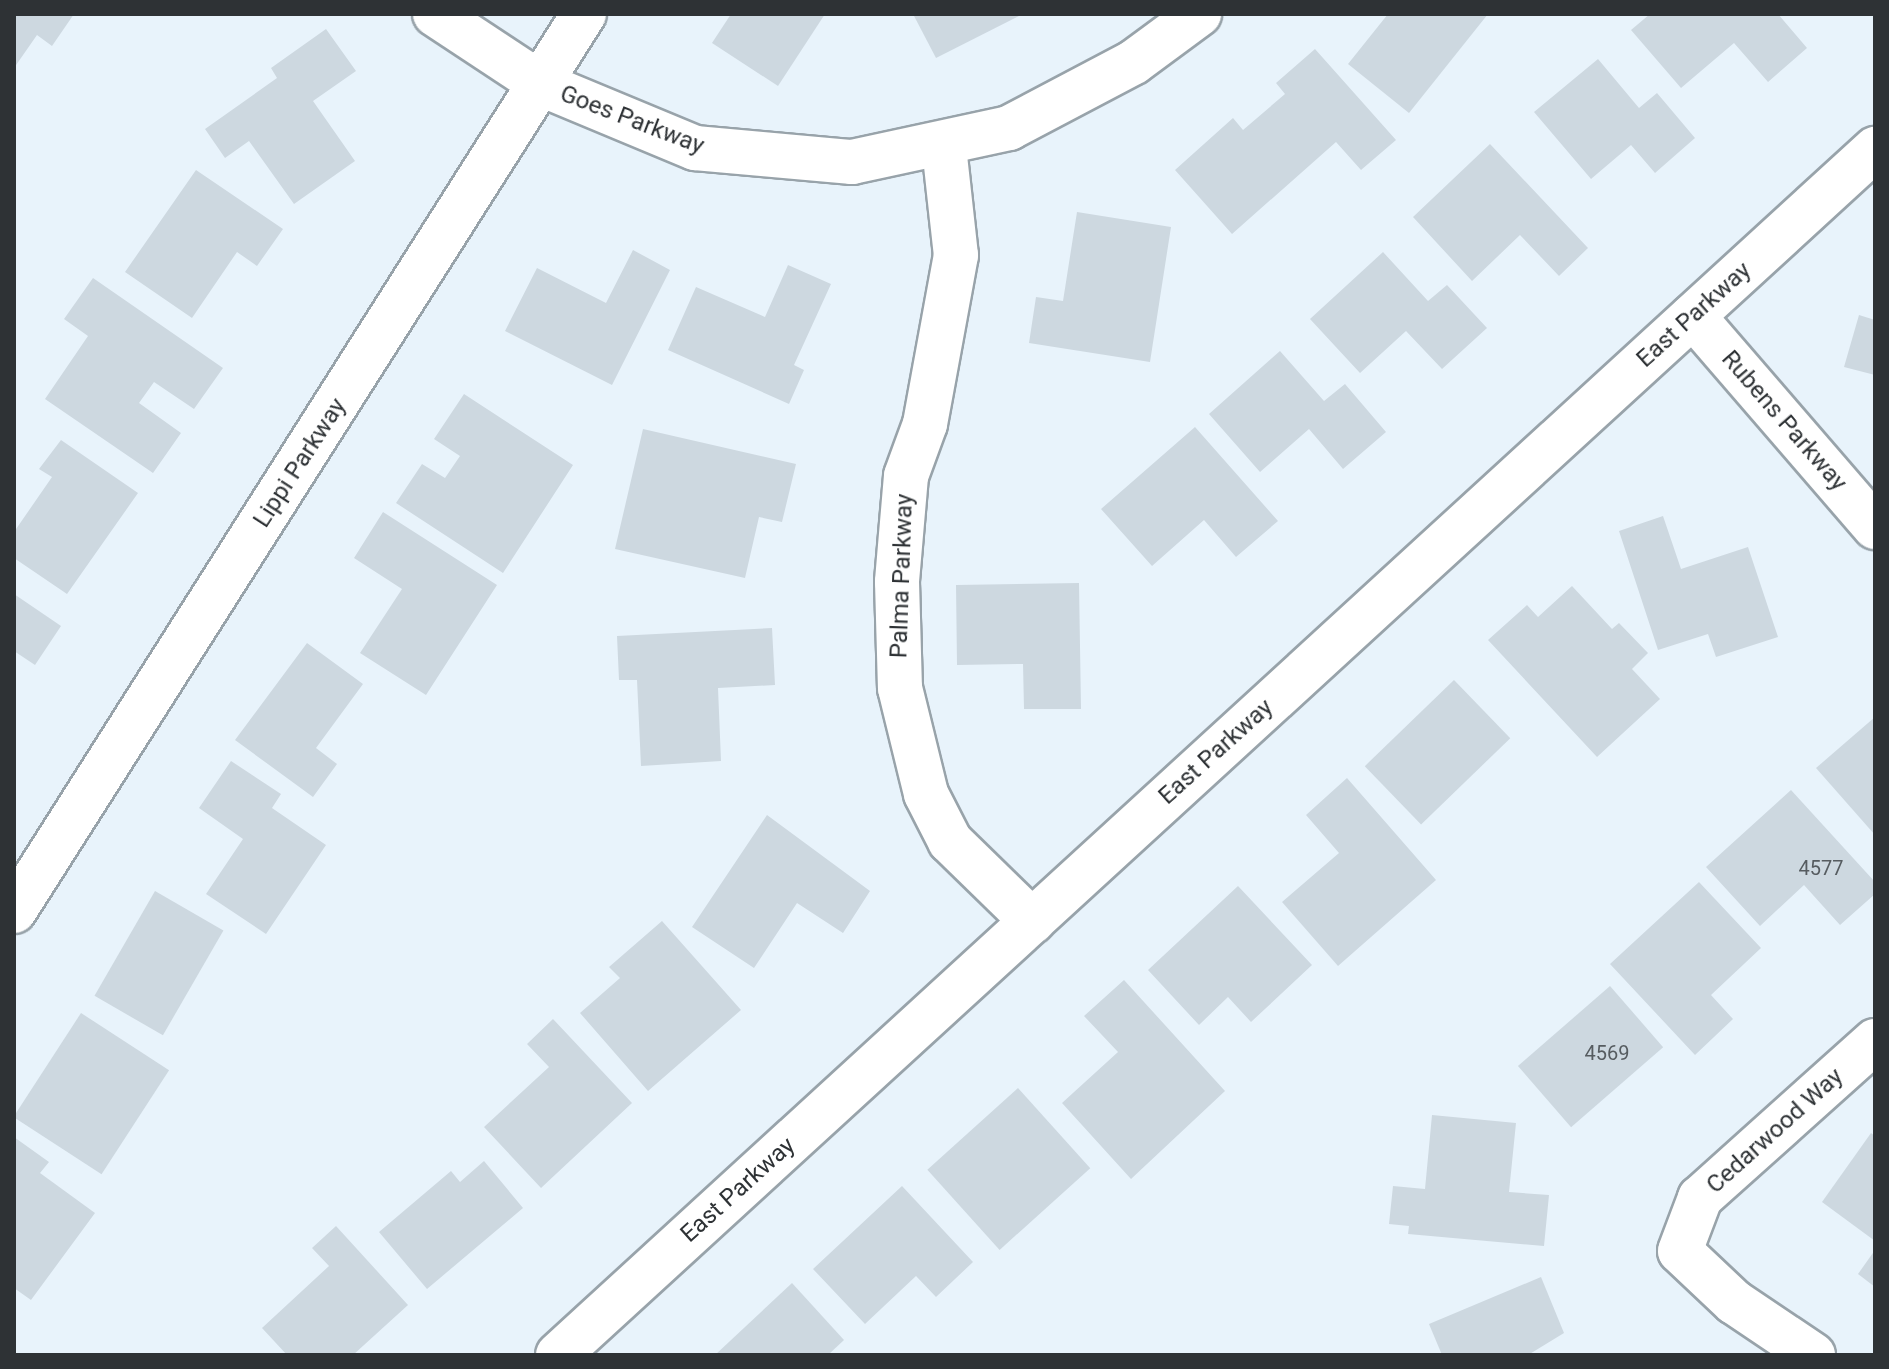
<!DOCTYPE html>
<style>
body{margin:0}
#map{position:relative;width:1889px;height:1369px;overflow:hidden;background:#e8f3fb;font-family:Roboto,sans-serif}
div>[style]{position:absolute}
.building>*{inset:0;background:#cdd8e0;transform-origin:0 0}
.roads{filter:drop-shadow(2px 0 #98a3aa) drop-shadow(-2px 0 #98a3aa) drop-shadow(0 2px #98a3aa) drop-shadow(0 -2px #98a3aa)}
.minor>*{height:44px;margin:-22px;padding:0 22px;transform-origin:22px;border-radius:22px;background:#fff}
.tertiary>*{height:44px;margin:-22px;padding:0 22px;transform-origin:22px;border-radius:22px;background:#fff}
span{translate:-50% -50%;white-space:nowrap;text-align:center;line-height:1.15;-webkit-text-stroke:6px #fff;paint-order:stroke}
.number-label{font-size:20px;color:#565c60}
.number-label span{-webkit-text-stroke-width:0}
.street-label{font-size:24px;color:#2e3235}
.frame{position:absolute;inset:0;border:16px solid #2e3235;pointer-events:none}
</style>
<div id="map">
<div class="building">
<i style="clip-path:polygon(14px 14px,74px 14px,52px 46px,37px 35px,14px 68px)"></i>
<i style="clip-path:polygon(731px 14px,825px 14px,778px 86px,712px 43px)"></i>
<i style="clip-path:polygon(913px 14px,1023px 14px,936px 58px)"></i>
<i style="clip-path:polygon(1388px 14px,1488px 14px,1409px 113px,1348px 64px)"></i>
<i style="clip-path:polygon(1650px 14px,1778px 14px,1807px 48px,1768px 82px,1734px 43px,1681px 88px,1631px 30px)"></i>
<i style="clip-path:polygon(326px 29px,356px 71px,313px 101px,355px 161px,294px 204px,249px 141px,225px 158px,205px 129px,277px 78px,271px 68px)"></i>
<i style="clip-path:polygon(1315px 49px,1396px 140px,1361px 170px,1336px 142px,1232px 234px,1175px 170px,1233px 118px,1243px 130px,1285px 94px,1276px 83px)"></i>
<i style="clip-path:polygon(1598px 59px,1639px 108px,1657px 93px,1695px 138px,1655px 173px,1631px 145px,1591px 179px,1534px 112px)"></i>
<i style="clip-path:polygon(1490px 144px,1588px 248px,1559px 276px,1520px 235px,1472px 281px,1413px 217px)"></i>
<i style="clip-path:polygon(196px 170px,283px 229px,257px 266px,237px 252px,192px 318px,125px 272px)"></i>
<i style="clip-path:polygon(1077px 212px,1171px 227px,1150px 362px,1029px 343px,1036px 297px,1063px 301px)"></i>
<i style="clip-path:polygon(633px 250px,670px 270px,612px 385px,505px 331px,537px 268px,606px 303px)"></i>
<i style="clip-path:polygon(1383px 252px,1428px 301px,1447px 285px,1487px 328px,1442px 369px,1406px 331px,1360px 373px,1310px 319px)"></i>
<i style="clip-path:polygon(788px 265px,831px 284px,794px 365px,804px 370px,789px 404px,668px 350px,696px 287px,765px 317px)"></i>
<i style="clip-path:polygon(93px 278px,223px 368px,194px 409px,154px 382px,139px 403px,181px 433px,153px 473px,45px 399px,88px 336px,64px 319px)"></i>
<i style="clip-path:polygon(1859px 315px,1875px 320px,1875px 375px,1844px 367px)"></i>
<i style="clip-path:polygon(1280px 351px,1324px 401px,1345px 384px,1386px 432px,1343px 469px,1309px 429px,1260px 472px,1209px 414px)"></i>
<i style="clip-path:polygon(464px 394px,573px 465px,503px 573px,396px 503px,422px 464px,445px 478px,460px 456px,434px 439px)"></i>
<i style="clip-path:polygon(1195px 427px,1278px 521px,1236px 557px,1204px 520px,1152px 566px,1101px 509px)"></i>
<i style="clip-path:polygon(643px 429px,796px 464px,782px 522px,759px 517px,745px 578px,615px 549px)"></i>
<i style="clip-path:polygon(61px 440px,138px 493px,67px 594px,14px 558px,14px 532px,52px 477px,39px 469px)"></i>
<i style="clip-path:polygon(383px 512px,497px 585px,426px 695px,360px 653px,402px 589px,354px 558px)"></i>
<i style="clip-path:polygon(1663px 516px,1681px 569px,1748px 547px,1778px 637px,1716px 657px,1708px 634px,1658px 650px,1619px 531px)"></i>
<i style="clip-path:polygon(1079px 583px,1081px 709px,1024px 709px,1023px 664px,957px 665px,956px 585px)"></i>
<i style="clip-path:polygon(1572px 586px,1612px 629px,1619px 623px,1648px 653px,1632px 669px,1660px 699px,1597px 757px,1488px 640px,1527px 605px,1538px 617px)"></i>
<i style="clip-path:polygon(14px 594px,61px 626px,35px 665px,14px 651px)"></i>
<i style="clip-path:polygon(772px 628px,775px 685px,718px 688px,721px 761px,641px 766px,637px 680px,619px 680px,617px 636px)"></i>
<i style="clip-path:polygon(307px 643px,363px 684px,316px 748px,337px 764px,313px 797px,235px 740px)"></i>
<i style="left:1454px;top:680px;width:81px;height:124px;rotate:46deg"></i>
<i style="clip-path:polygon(1875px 717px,1875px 835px,1816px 768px)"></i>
<i style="clip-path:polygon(231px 761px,281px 794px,272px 808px,326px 845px,266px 934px,206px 894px,243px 839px,199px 808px)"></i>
<i style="clip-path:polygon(1347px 778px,1436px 880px,1338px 966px,1282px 902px,1339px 853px,1306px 815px)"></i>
<i style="clip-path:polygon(1791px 790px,1875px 882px,1875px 894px,1840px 925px,1804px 885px,1760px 926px,1706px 867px)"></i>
<i style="clip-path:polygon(767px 815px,870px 891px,843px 933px,797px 903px,754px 968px,692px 927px)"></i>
<i style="clip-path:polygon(1699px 882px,1761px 948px,1711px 995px,1733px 1019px,1695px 1055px,1610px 964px)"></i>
<i style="clip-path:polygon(1238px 886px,1312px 965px,1251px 1022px,1228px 997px,1199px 1025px,1148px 970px)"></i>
<i style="left:155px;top:891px;width:79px;height:121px;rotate:30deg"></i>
<i style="clip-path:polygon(662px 921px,741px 1010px,648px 1091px,580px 1013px,620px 978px,609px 967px)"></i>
<i style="clip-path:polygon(1124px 980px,1225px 1091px,1131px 1179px,1062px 1103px,1118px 1052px,1084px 1016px)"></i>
<i style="left:1610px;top:986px;width:81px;height:122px;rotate:49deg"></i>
<i style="left:81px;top:1013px;width:105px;height:124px;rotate:33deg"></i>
<i style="clip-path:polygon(553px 1019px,632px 1103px,541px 1188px,484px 1127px,549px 1067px,527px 1044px)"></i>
<i style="left:1018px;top:1088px;width:108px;height:122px;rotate:48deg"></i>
<i style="clip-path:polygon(1432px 1115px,1516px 1123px,1509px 1192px,1549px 1195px,1544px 1246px,1408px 1234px,1409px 1226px,1389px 1224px,1393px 1186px,1425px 1189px)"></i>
<i style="clip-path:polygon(1871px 1133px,1875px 1136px,1875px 1241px,1822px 1202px)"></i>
<i style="clip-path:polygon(14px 1137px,49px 1162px,40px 1173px,95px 1213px,31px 1300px,14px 1288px)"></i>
<i style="clip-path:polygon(484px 1161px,523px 1208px,427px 1289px,379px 1232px,451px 1171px,460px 1182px)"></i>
<i style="clip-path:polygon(902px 1186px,973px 1262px,936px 1297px,916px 1276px,865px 1324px,813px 1269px)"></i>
<i style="clip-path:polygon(336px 1226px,408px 1305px,353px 1355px,287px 1355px,262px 1328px,329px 1266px,312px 1248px)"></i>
<i style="clip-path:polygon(1875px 1250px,1875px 1287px,1858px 1274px)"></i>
<i style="clip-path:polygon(1541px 1277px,1564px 1333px,1528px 1355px,1442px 1355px,1429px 1324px)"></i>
<i style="clip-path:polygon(792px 1283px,844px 1340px,828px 1355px,715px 1355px)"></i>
</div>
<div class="roads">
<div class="minor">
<i style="left:435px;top:14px;width:127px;rotate:33.4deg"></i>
<i style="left:541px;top:84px;width:167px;rotate:22.6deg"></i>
<i style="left:695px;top:148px;width:158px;rotate:5.1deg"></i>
<i style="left:852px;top:162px;width:161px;rotate:-12.2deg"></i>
<i style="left:1009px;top:128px;width:141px;rotate:-27.8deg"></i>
<i style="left:1134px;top:62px;width:81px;rotate:-36.4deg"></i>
<i style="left:944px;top:147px;width:109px;rotate:83.7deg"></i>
<i style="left:956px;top:255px;width:172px;rotate:100.4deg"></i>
<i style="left:925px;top:424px;width:55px;rotate:110.1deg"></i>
<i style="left:906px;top:476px;width:106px;rotate:94.9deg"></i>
<i style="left:897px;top:582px;width:106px;rotate:88.4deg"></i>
<i style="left:900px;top:688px;width:109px;rotate:76.2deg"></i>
<i style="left:926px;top:794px;width:53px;rotate:62.9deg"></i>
<i style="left:950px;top:841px;width:115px;rotate:44.3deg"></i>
<i style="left:1693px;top:316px;width:279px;rotate:49.2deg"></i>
<i style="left:14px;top:911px;width:1063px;rotate:-57.57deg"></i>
<i style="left:1813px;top:1355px;width:95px;rotate:-146.1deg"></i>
<i style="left:1734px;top:1302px;width:74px;rotate:-136.6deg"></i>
<i style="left:1680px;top:1251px;width:57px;rotate:-69.3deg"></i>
<i style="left:1700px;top:1198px;width:235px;rotate:-41.9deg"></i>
</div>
<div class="tertiary">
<i style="left:558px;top:1355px;width:1786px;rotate:-42.48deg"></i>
</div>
</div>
<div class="number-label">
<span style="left:1821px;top:868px">4577</span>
<span style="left:1607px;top:1053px">4569</span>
</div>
<div class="street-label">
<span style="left:632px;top:120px;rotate:21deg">Goes Parkway</span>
<span style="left:1694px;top:315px;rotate:-42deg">East Parkway</span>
<span style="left:1784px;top:421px;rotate:49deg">Rubens Parkway</span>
<span style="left:300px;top:463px;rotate:-57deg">Lippi Parkway</span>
<span style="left:902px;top:576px;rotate:-88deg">Palma Parkway</span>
<span style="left:1216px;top:752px;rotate:-42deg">East Parkway</span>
<span style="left:1775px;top:1131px;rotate:-42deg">Cedarwood Way</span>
<span style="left:738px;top:1190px;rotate:-42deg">East Parkway</span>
</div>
<div class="frame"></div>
</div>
